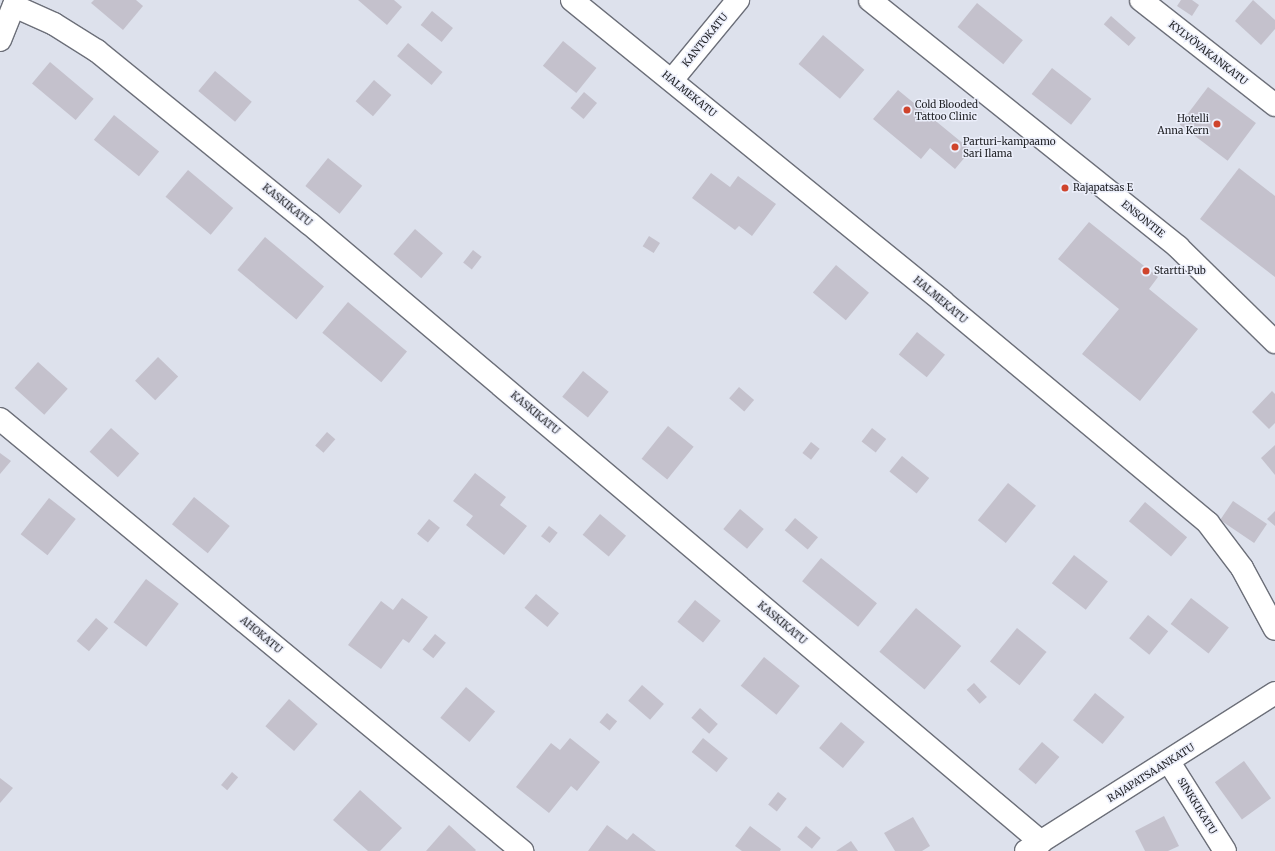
<!DOCTYPE html>
<meta charset="utf-8">
<style>
body{margin:0}
#map{position:relative;width:1275px;height:851px;overflow:hidden;background:#dde1ec;font-family:Merriweather,serif}
div>[style]{position:absolute}
.building>*{inset:0;background:#c4c1cc;transform-origin:0 0}
.roads{filter:drop-shadow(1px 0 #6c6f79) drop-shadow(-1px 0 #6c6f79) drop-shadow(0 1px #6c6f79) drop-shadow(0 -1px #6c6f79)}
.street>*{height:22px;margin:-11px;padding:0 11px;transform-origin:11px;border-radius:11px;background:#fff}
.secondary>*{height:22px;margin:-11px;padding:0 11px;transform-origin:11px;border-radius:11px;background:#fff}
.dots>*{width:11px;height:11px;translate:-50% -50%;box-sizing:border-box;border:2px solid #ebeefa;border-radius:50%}
span{translate:-50% -50%;white-space:nowrap;text-align:center;line-height:1.15;-webkit-text-stroke:3px #ebeefa;paint-order:stroke}
.street-label{font-size:10px;color:#222327}
.poi-label{font-size:10px;color:#222327}
.left{translate:0 -50%;text-align:left}
.right{translate:-100% -50%;text-align:right}
</style>
<div id="map">
<div class="building">
<i style="clip-path:polygon(94px 0,136px 0,143px 6px,123px 30px,91px 3px)"></i>
<i style="clip-path:polygon(358px 0,394px 0,402px 7px,387px 25px)"></i>
<i style="clip-path:polygon(1181px 0,1192px 0,1199px 5px,1192px 16px,1177px 6px)"></i>
<i style="clip-path:polygon(1253px 0,1275px 20px,1275px 29px,1261px 45px,1235px 21px)"></i>
<i style="left:977px;top:3px;width:59px;height:31px;rotate:39deg"></i>
<i style="left:432px;top:11px;width:27px;height:18px;rotate:39deg"></i>
<i style="left:1111px;top:16px;width:33px;height:11px;rotate:41deg"></i>
<i style="left:823px;top:35px;width:54px;height:38px;rotate:40deg"></i>
<i style="left:563px;top:41px;width:43px;height:32px;rotate:39deg"></i>
<i style="left:408px;top:43px;width:45px;height:17px;rotate:40deg"></i>
<i style="left:50px;top:62px;width:57px;height:28px;rotate:40deg"></i>
<i style="left:1052px;top:68px;width:50px;height:33px;rotate:38deg"></i>
<i style="left:215px;top:71px;width:48px;height:26px;rotate:40deg"></i>
<i style="left:374px;top:80px;width:23px;height:28px;rotate:41deg"></i>
<i style="left:1208px;top:87px;width:60px;height:47px;rotate:37deg"></i>
<i style="clip-path:polygon(898px 90px,971px 150px,955px 169px,930px 148px,921px 159px,873px 119px)"></i>
<i style="left:584px;top:92px;width:17px;height:21px;rotate:40deg"></i>
<i style="left:114px;top:115px;width:58px;height:32px;rotate:39deg"></i>
<i style="left:328px;top:158px;width:44px;height:36px;rotate:39deg"></i>
<i style="clip-path:polygon(1239px 168px,1275px 196px,1275px 277px,1200px 219px)"></i>
<i style="left:188px;top:170px;width:59px;height:35px;rotate:40deg"></i>
<i style="clip-path:polygon(711px 173px,730px 187px,738px 176px,776px 204px,752px 236px,739px 226px,735px 230px,692px 198px)"></i>
<i style="clip-path:polygon(1089px 222px,1158px 277px,1149px 289px,1198px 329px,1140px 401px,1082px 354px,1119px 309px,1058px 259px)"></i>
<i style="left:415px;top:229px;width:37px;height:33px;rotate:41deg"></i>
<i style="left:649px;top:236px;width:13px;height:12px;rotate:32deg"></i>
<i style="left:265px;top:237px;width:77px;height:43px;rotate:40deg"></i>
<i style="left:473px;top:250px;width:11px;height:16px;rotate:38deg"></i>
<i style="left:836px;top:265px;width:43px;height:36px;rotate:40deg"></i>
<i style="left:348px;top:302px;width:77px;height:40px;rotate:40deg"></i>
<i style="left:917px;top:332px;width:36px;height:29px;rotate:39deg"></i>
<i style="left:158px;top:357px;width:28px;height:33px;rotate:44deg"></i>
<i style="left:38px;top:362px;width:40px;height:35px;rotate:42deg"></i>
<i style="left:583px;top:371px;width:33px;height:33px;rotate:39deg"></i>
<i style="left:739px;top:387px;width:20px;height:15px;rotate:41deg"></i>
<i style="clip-path:polygon(1272px 391px,1275px 394px,1275px 423px,1269px 429px,1252px 412px)"></i>
<i style="left:668px;top:426px;width:33px;height:42px;rotate:39deg"></i>
<i style="left:111px;top:428px;width:38px;height:32px;rotate:42deg"></i>
<i style="left:872px;top:428px;width:18px;height:17px;rotate:38deg"></i>
<i style="left:327px;top:432px;width:11px;height:18px;rotate:41deg"></i>
<i style="left:811px;top:442px;width:11px;height:14px;rotate:38deg"></i>
<i style="clip-path:polygon(1275px 445px,1275px 475px,1261px 458px)"></i>
<i style="clip-path:polygon(0 453px,11px 461px,0 474px)"></i>
<i style="left:902px;top:456px;width:35px;height:20px;rotate:39deg"></i>
<i style="clip-path:polygon(475px 473px,506px 497px,500px 505px,527px 526px,504px 555px,466px 525px,473px 516px,453px 501px)"></i>
<i style="left:1008px;top:483px;width:36px;height:48px;rotate:39deg"></i>
<i style="left:194px;top:497px;width:46px;height:35px;rotate:39deg"></i>
<i style="left:49px;top:498px;width:34px;height:46px;rotate:38deg"></i>
<i style="left:1233px;top:501px;width:41px;height:23px;rotate:34deg"></i>
<i style="left:1145px;top:502px;width:55px;height:25px;rotate:40deg"></i>
<i style="left:740px;top:509px;width:31px;height:26px;rotate:40deg"></i>
<i style="clip-path:polygon(1275px 511px,1275px 526px,1267px 519px)"></i>
<i style="left:600px;top:514px;width:34px;height:27px;rotate:40deg"></i>
<i style="left:795px;top:518px;width:30px;height:16px;rotate:40deg"></i>
<i style="left:429px;top:519px;width:14px;height:19px;rotate:39deg"></i>
<i style="left:549px;top:526px;width:11px;height:13px;rotate:38deg"></i>
<i style="left:1074px;top:555px;width:43px;height:36px;rotate:38deg"></i>
<i style="left:821px;top:558px;width:72px;height:30px;rotate:39deg"></i>
<i style="left:146px;top:579px;width:41px;height:54px;rotate:37deg"></i>
<i style="left:536px;top:594px;width:30px;height:18px;rotate:40deg"></i>
<i style="clip-path:polygon(402px 598px,428px 617px,409px 643px,403px 639px,381px 669px,348px 645px,381px 601px,393px 610px)"></i>
<i style="left:1191px;top:598px;width:48px;height:33px;rotate:38deg"></i>
<i style="left:695px;top:600px;width:33px;height:28px;rotate:39deg"></i>
<i style="left:916px;top:608px;width:59px;height:57px;rotate:40deg"></i>
<i style="left:1148px;top:615px;width:26px;height:30px;rotate:39deg"></i>
<i style="left:96px;top:618px;width:16px;height:30px;rotate:40deg"></i>
<i style="left:1017px;top:628px;width:38px;height:43px;rotate:39deg"></i>
<i style="left:435px;top:634px;width:14px;height:20px;rotate:39deg"></i>
<i style="left:764px;top:657px;width:46px;height:37px;rotate:39deg"></i>
<i style="left:974px;top:683px;width:19px;height:10px;rotate:47deg"></i>
<i style="left:642px;top:685px;width:29px;height:21px;rotate:41deg"></i>
<i style="left:466px;top:687px;width:38px;height:40px;rotate:40deg"></i>
<i style="left:1095px;top:693px;width:38px;height:35px;rotate:39deg"></i>
<i style="left:289px;top:699px;width:38px;height:36px;rotate:41deg"></i>
<i style="left:700px;top:708px;width:24px;height:13px;rotate:42deg"></i>
<i style="left:607px;top:713px;width:13px;height:12px;rotate:39deg"></i>
<i style="left:841px;top:722px;width:31px;height:34px;rotate:40deg"></i>
<i style="clip-path:polygon(570px 738px,600px 762px,577px 791px,571px 786px,549px 813px,516px 787px,551px 743px,560px 750px)"></i>
<i style="left:703px;top:738px;width:32px;height:18px;rotate:39deg"></i>
<i style="left:1042px;top:742px;width:23px;height:36px;rotate:41deg"></i>
<i style="left:1244px;top:761px;width:46px;height:36px;rotate:54deg"></i>
<i style="left:232px;top:772px;width:8px;height:17px;rotate:40deg"></i>
<i style="clip-path:polygon(0 778px,13px 788px,0 803px)"></i>
<i style="clip-path:polygon(360px 790px,402px 828px,380px 851px,368px 851px,333px 820px)"></i>
<i style="left:778px;top:792px;width:11px;height:16px;rotate:38deg"></i>
<i style="clip-path:polygon(1164px 816px,1179px 846px,1168px 851px,1145px 851px,1135px 831px)"></i>
<i style="clip-path:polygon(913px 817px,930px 846px,922px 851px,895px 851px,884px 833px)"></i>
<i style="clip-path:polygon(449px 825px,476px 850px,475px 851px,426px 851px)"></i>
<i style="clip-path:polygon(607px 825px,627px 840px,633px 833px,656px 851px,588px 851px)"></i>
<i style="clip-path:polygon(750px 826px,781px 849px,780px 851px,742px 851px,735px 846px)"></i>
<i style="left:806px;top:826px;width:19px;height:14px;rotate:39deg"></i>
<i style="clip-path:polygon(851px 841px,858px 851px,836px 851px)"></i>
</div>
<div class="roads">
<div class="street">
<i style="left:572px;top:0;width:478px;rotate:39.1deg"></i>
<i style="left:943px;top:302px;width:345px;rotate:39.8deg"></i>
<i style="left:1208px;top:523px;width:56px;rotate:52.9deg"></i>
<i style="left:1242px;top:568px;width:69px;rotate:61.6deg"></i>
<i style="left:1141px;top:0;width:170px;rotate:38.1deg"></i>
<i style="left:14px;top:6px;width:44px;rotate:24.2deg"></i>
<i style="left:54px;top:24px;width:51px;rotate:32.1deg"></i>
<i style="left:97px;top:51px;width:273px;rotate:39.1deg"></i>
<i style="left:309px;top:223px;width:959px;rotate:40.22deg"></i>
<i style="left:0;top:40px;width:43px;rotate:-68.2deg"></i>
<i style="left:672px;top:80px;width:104px;rotate:-50.5deg"></i>
<i style="left:0;top:419px;width:678px;rotate:39.61deg"></i>
<i style="left:1169px;top:762px;width:105px;rotate:57.8deg"></i>
<i style="left:1026px;top:851px;width:295px;rotate:-32.4deg"></i>
</div>
<div class="secondary">
<i style="left:870px;top:0;width:395px;rotate:38.7deg"></i>
<i style="left:1178px;top:247px;width:136px;rotate:44.4deg"></i>
</div>
</div>
<div class="dots">
<i style="left:907px;top:110px;background:#cf442c"></i>
<i style="left:1217px;top:124px;background:#cf442c"></i>
<i style="left:955px;top:147px;background:#cf442c"></i>
<i style="left:1065px;top:188px;background:#cf442c"></i>
<i style="left:1146px;top:271px;background:#cf442c"></i>
</div>
<div class="street-label">
<span style="left:705px;top:40px;rotate:-51deg">KANTOKATU</span>
<span style="left:1208px;top:53px;rotate:38deg">KYLVÖVAKANKATU</span>
<span style="left:689px;top:94px;rotate:39deg">HALMEKATU</span>
<span style="left:287px;top:205px;rotate:39deg">KASKIKATU</span>
<span style="left:1143px;top:219px;rotate:39deg">ENSONTIE</span>
<span style="left:940px;top:300px;rotate:40deg">HALMEKATU</span>
<span style="left:535px;top:413px;rotate:40deg">KASKIKATU</span>
<span style="left:782px;top:623px;rotate:40deg">KASKIKATU</span>
<span style="left:261px;top:635px;rotate:40deg">AHOKATU</span>
<span style="left:1151px;top:773px;rotate:-32deg">RAJAPATSAANKATU</span>
<span style="left:1197px;top:806px;rotate:58deg">SINKKIKATU</span>
</div>
<div class="poi-label">
<span class="left" style="left:915px;top:110px">Cold Blooded<br>Tattoo Clinic</span>
<span class="right" style="left:1209px;top:124px">Hotelli<br>Anna Kern</span>
<span class="left" style="left:963px;top:147px">Parturi-kampaamo<br>Sari Ilama</span>
<span class="left" style="left:1073px;top:188px">Rajapatsas E</span>
<span class="left" style="left:1154px;top:271px">Startti Pub</span>
</div>
</div>
